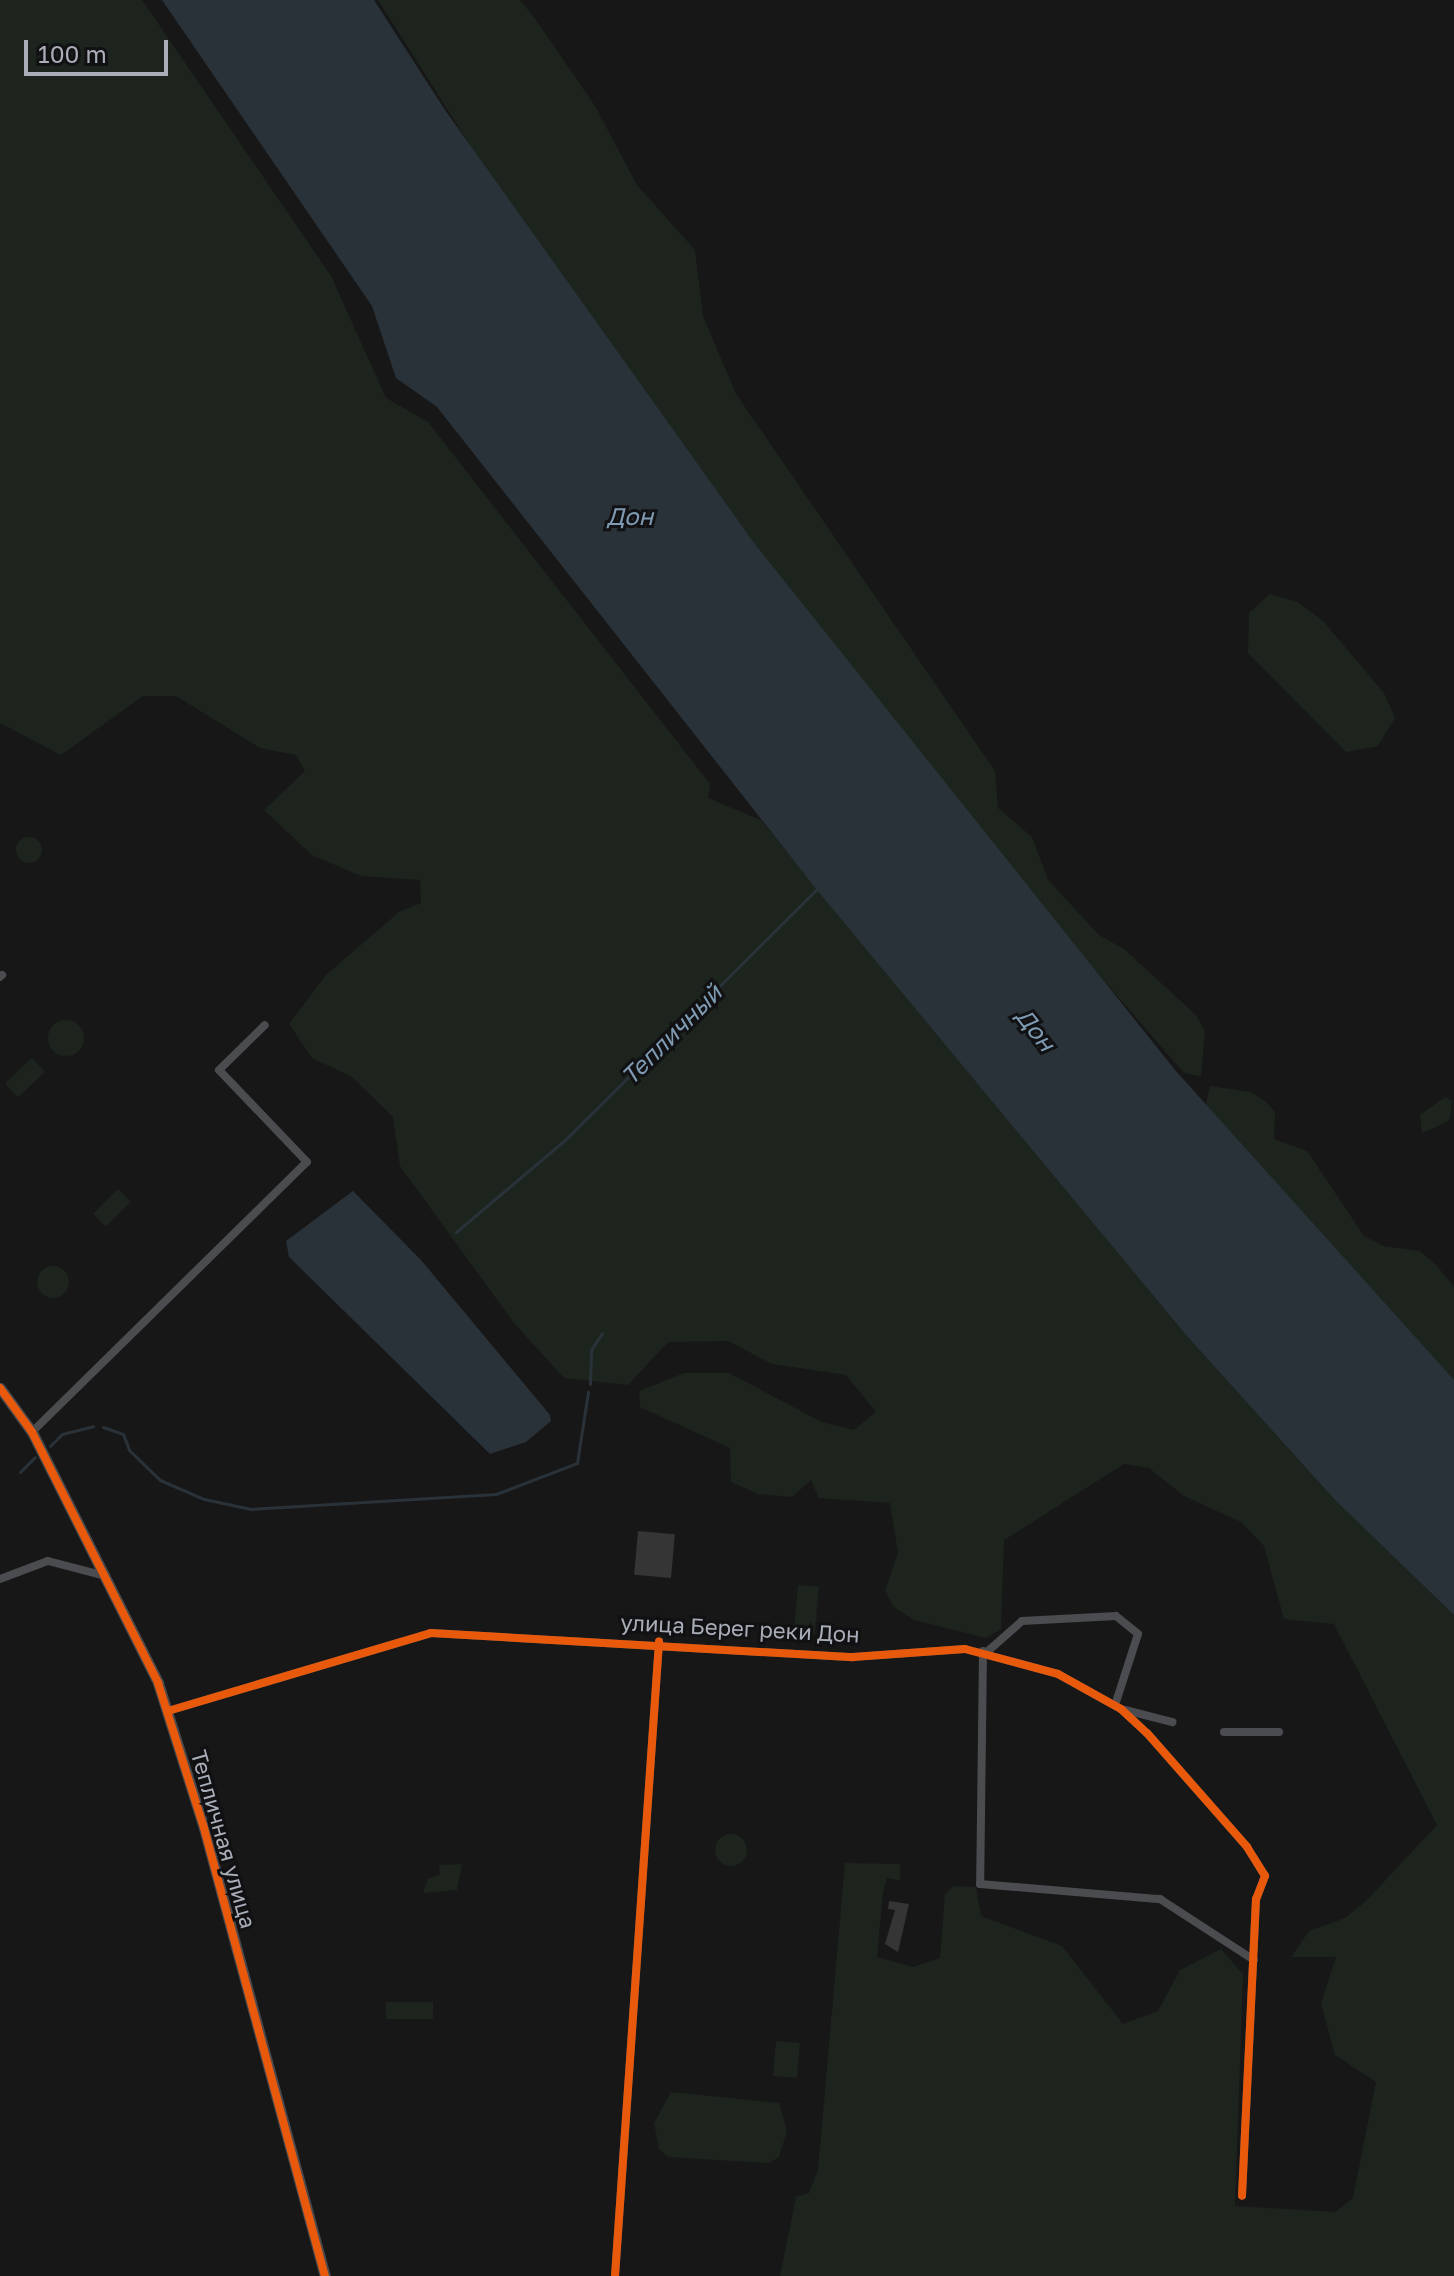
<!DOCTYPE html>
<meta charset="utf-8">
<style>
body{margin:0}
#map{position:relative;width:1454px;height:2276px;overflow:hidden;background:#171717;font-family:"Golos Text",sans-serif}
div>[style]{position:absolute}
.green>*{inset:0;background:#1d241e;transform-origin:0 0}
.round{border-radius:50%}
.water>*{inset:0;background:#2a3239}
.stream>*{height:3px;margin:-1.5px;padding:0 1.5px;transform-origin:1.5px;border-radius:1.5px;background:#2a3239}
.building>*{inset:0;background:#353536;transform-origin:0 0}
.street>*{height:8px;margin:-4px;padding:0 4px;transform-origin:4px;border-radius:4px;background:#4b4c50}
.secondary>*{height:11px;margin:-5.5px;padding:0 5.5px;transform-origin:5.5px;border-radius:5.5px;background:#4a4a4e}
.cycleway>*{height:8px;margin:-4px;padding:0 4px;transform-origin:4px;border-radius:4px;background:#e8590c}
span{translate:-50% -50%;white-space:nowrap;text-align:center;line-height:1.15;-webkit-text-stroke:6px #111113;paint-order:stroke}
.street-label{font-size:22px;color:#a8adb8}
.water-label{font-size:24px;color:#7f9bb3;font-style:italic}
.scale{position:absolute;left:24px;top:40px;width:144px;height:36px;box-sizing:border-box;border:4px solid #a8adb8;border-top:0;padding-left:10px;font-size:24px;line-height:28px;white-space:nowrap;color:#a8adb8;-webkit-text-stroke:6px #111113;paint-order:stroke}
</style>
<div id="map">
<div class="green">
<i style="clip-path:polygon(0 0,142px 0,331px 276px,386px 398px,428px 422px,710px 784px,708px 798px,761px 820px,1186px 1335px,1336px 1501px,1454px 1615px,1454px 2276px,780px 2276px,796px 2197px,809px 2193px,818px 2170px,845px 1863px,900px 1864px,900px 1880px,887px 1878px,883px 1892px,877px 1957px,913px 1967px,940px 1958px,945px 1894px,954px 1886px,976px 1887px,981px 1916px,1062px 1946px,1123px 2024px,1158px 2011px,1180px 1970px,1221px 1949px,1243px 1974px,1235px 2206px,1335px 2212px,1353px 2198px,1376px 2082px,1335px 2055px,1321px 2003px,1336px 1957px,1291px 1957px,1309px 1931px,1345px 1918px,1366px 1901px,1437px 1825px,1334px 1624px,1284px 1619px,1264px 1546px,1241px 1522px,1184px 1496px,1149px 1468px,1124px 1464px,1004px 1540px,1001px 1629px,986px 1638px,914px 1620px,894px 1607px,885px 1591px,898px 1553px,890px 1503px,819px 1498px,811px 1480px,792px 1497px,758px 1494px,731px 1482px,730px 1448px,640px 1407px,639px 1391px,684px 1373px,729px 1373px,822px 1422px,854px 1430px,876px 1412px,846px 1375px,772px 1364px,728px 1341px,668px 1342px,628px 1385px,564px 1378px,514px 1323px,400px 1166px,393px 1117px,352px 1077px,312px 1058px,289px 1024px,326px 975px,399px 912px,421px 903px,420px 880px,361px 876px,312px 855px,264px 810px,305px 771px,296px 755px,260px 748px,176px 696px,143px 696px,61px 755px,0 723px)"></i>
<i style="clip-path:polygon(378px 0,520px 0,536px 20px,595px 106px,637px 185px,695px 250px,703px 316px,736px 394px,995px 771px,998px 808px,1032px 837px,1048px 880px,1099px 935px,1124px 949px,1196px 1015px,1205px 1031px,1201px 1076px,1184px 1073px,1040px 907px,739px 527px,515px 216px)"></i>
<i style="clip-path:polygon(1270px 594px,1298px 602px,1324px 622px,1384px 693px,1395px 718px,1378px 746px,1346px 752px,1248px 653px,1249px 613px)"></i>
<i class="round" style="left:16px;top:837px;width:26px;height:26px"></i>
<i class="round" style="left:48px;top:1020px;width:36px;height:36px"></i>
<i style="left:32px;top:1058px;width:19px;height:37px;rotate:47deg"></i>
<i style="clip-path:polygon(1210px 1086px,1251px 1092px,1266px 1102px,1275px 1112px,1274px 1139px,1307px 1151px,1364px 1236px,1383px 1246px,1420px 1251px,1437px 1266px,1454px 1287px,1454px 1388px,1205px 1108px)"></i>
<i style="clip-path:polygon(1445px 1097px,1452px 1101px,1449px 1121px,1422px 1133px,1420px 1115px)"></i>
<i style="left:118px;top:1189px;width:18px;height:35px;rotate:45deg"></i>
<i class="round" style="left:37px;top:1266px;width:32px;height:32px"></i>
<i style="left:798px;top:1585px;width:21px;height:48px;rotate:5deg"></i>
<i class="round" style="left:715px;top:1834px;width:32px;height:32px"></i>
<i style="clip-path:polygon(462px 1864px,457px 1890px,423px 1893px,428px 1879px,440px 1874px,439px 1865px)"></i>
<i style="left:386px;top:2002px;width:47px;height:17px"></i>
<i style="left:776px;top:2041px;width:24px;height:35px;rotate:5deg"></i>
<i style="clip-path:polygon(671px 2092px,779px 2103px,787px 2131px,779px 2157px,769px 2163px,668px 2157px,659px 2149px,654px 2123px)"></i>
</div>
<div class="water">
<i style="clip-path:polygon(162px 0,374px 0,445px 110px,754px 543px,1175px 1070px,1454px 1380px,1454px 1615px,1336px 1501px,1186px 1335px,817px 890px,437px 407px,396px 378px,372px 306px)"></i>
<i style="clip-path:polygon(353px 1191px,421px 1260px,550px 1415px,551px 1421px,526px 1442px,490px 1454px,289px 1257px,286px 1241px)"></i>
</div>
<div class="stream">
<i style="left:456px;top:1232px;width:143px;rotate:-40.2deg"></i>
<i style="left:565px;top:1140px;width:357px;rotate:-44.9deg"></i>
<i style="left:590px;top:1384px;width:34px;rotate:-88deg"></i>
<i style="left:591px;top:1350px;width:20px;rotate:-57deg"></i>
<i style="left:103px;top:1427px;width:21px;rotate:19deg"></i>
<i style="left:123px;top:1434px;width:17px;rotate:69deg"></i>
<i style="left:129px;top:1450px;width:43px;rotate:44.1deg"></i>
<i style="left:160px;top:1480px;width:48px;rotate:23.4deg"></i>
<i style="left:204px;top:1499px;width:48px;rotate:12deg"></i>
<i style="left:251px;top:1509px;width:245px;rotate:-3.5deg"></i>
<i style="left:496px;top:1494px;width:87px;rotate:-20.9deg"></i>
<i style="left:577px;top:1463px;width:72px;rotate:-81.2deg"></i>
<i style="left:50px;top:1446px;width:17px;rotate:-45deg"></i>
<i style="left:62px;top:1434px;width:32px;rotate:-14deg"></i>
<i style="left:20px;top:1472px;width:21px;rotate:-45deg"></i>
</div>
<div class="building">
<i style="left:638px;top:1531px;width:37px;height:44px;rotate:5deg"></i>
<i style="clip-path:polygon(889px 1901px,909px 1904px,898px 1952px,885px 1944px,895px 1910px,888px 1909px)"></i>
</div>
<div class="street">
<i style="left:0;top:977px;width:3px;rotate:-45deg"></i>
<i style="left:32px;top:1432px;width:385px;rotate:-44.5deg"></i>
<i style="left:307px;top:1162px;width:127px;rotate:-133.7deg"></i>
<i style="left:219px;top:1070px;width:64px;rotate:-44.4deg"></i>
<i style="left:0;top:1579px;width:51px;rotate:-20.6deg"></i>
<i style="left:48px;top:1561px;width:60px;rotate:14.5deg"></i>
<i style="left:983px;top:1651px;width:233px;rotate:90.7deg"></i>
<i style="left:980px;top:1884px;width:181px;rotate:4.8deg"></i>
<i style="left:1160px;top:1899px;width:112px;rotate:33deg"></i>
<i style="left:988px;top:1651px;width:45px;rotate:-41.4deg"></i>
<i style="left:1022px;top:1621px;width:94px;rotate:-3deg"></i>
<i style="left:1116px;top:1616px;width:28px;rotate:39deg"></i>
<i style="left:1138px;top:1634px;width:75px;rotate:107.9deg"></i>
<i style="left:1125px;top:1710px;width:49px;rotate:14.3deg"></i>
<i style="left:168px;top:1711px;width:274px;rotate:-16.5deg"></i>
<i style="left:431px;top:1633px;width:423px;rotate:3.3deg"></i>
<i style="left:853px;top:1657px;width:112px;rotate:-4.1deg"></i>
<i style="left:965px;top:1649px;width:96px;rotate:15deg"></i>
<i style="left:1058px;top:1674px;width:72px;rotate:29.1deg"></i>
<i style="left:1121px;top:1709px;width:35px;rotate:43deg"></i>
<i style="left:1147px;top:1733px;width:152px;rotate:48.7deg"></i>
<i style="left:1247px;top:1847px;width:34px;rotate:58deg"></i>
<i style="left:1265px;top:1876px;width:25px;rotate:111deg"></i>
<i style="left:1256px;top:1899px;width:297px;rotate:92.7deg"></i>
<i style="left:1224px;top:1732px;width:55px"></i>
<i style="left:615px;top:2276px;width:636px;rotate:-86.03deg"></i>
</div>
<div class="secondary">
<i style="left:0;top:1388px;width:54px;rotate:54deg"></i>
<i style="left:32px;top:1432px;width:281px;rotate:63.3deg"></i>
<i style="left:158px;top:1683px;width:152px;rotate:72.4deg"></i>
<i style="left:204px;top:1828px;width:464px;rotate:74.9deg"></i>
</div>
<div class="cycleway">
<i style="left:0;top:1388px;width:54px;rotate:54deg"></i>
<i style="left:32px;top:1432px;width:281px;rotate:63.3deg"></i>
<i style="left:158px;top:1683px;width:152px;rotate:72.4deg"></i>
<i style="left:204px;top:1828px;width:464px;rotate:74.9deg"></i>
<i style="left:168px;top:1711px;width:274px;rotate:-16.5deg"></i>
<i style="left:431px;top:1633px;width:423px;rotate:3.3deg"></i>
<i style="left:853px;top:1657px;width:112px;rotate:-4.1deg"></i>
<i style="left:965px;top:1649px;width:96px;rotate:15deg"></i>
<i style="left:1058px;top:1674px;width:72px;rotate:29.1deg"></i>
<i style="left:1121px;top:1709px;width:35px;rotate:43deg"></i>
<i style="left:1147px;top:1733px;width:152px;rotate:48.7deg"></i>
<i style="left:1247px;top:1847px;width:34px;rotate:58deg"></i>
<i style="left:1265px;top:1876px;width:25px;rotate:111deg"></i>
<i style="left:1256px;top:1899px;width:297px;rotate:92.7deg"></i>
<i style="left:615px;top:2276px;width:636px;rotate:-86.03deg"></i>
</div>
<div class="street-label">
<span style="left:740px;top:1628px;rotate:3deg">улица Берег реки Дон</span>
<span style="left:224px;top:1839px;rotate:74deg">Тепличная улица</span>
</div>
<div class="water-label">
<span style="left:630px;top:516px">Дон</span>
<span style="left:1036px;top:1029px;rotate:52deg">Дон</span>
<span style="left:671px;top:1034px;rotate:-45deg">Тепличный</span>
</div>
<div class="scale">100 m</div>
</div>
